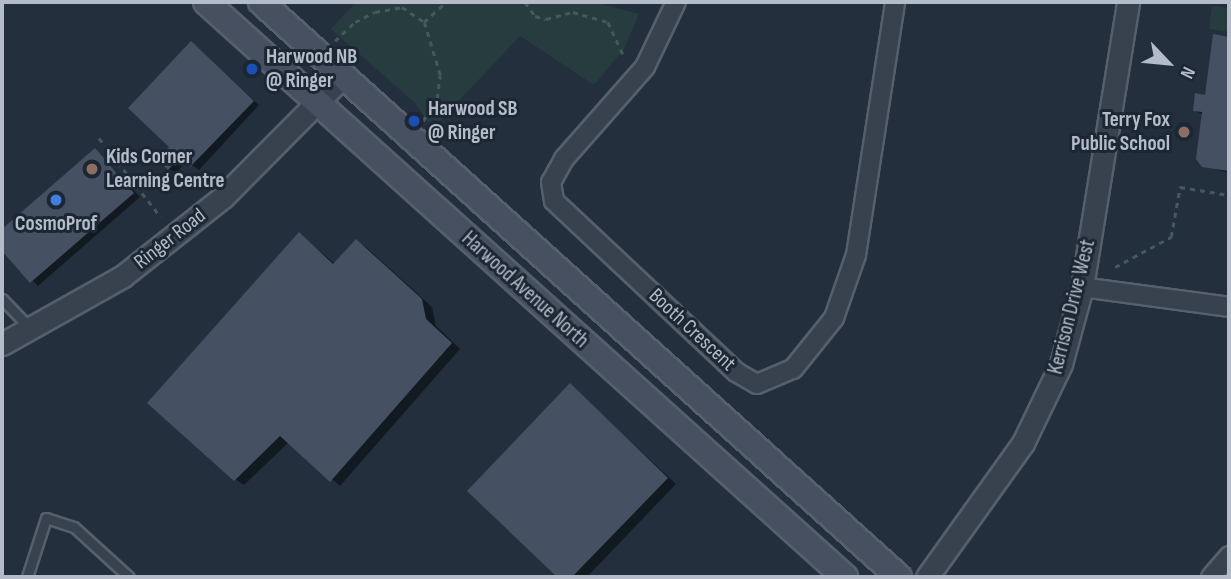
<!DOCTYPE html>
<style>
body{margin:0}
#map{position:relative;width:1231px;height:579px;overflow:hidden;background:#242f3e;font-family:"Sofia Sans Condensed",sans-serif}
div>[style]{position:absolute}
.green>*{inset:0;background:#263c3f}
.shadow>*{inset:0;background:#0007}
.building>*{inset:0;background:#455162}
.path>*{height:2.5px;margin-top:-1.25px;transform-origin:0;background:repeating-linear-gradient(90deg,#44595c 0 5px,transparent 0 10px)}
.roads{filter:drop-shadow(2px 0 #565f6c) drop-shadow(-2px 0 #565f6c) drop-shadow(0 2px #565f6c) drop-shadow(0 -2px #565f6c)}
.service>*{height:9px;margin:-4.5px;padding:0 4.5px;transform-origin:4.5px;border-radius:4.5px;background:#38414e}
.minor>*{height:18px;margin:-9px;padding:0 9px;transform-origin:9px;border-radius:9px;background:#38414e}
.tertiary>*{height:21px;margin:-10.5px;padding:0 10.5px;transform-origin:10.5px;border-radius:10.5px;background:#38414e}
.secondary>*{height:24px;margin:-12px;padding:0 12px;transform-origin:12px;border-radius:12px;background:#465061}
.dots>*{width:19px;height:19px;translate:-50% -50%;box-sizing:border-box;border:4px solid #1d2633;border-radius:50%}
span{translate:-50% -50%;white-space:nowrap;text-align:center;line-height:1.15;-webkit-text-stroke:6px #1d2633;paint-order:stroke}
.poi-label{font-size:21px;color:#b4bcc9;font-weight:700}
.left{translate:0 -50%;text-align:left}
.right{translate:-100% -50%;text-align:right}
.street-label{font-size:21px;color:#b4bcc9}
.frame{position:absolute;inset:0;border:4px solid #b4bcc9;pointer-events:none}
.north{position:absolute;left:1133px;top:28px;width:70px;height:70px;-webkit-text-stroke:5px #1d2633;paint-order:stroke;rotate:116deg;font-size:19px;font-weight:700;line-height:28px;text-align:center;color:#b4bcc9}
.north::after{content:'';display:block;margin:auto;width:24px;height:32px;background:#b4bcc9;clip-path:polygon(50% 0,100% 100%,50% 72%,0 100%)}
</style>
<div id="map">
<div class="green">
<i style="clip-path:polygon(356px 2px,595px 2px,639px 14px,624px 49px,594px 85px,520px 36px,438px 123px,433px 119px,429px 123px,415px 103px,331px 29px)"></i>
<i style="clip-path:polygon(1212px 6px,1229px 8px,1229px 32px,1209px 29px)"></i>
</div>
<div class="shadow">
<i style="clip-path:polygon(1215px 36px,1229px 39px,1229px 173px,1203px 165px,1203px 115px,1195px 110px,1207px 97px)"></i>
<i style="clip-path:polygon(191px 43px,259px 105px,199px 170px,187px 161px,176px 173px,169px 169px,171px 147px)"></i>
<i style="clip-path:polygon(96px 150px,140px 197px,38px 286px,2px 249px,2px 232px)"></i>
<i style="clip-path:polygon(300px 234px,335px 264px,356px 242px,366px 247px,432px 307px,436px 326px,460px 349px,340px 486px,289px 442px,244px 485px,235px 479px)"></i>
<i style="clip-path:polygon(570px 385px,676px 484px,587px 577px,560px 577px,470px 490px)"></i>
</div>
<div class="building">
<i style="clip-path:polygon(1213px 34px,1229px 37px,1229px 171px,1202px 167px,1196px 159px,1202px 112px,1193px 111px,1195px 93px,1205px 95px)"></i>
<i style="clip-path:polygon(191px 41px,254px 101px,190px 167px,180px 157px,168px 170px,157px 159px,169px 147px,128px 108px)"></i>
<i style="clip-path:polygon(95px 148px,134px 193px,30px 283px,2px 251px,2px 229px)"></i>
<i style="clip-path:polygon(299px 232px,333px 264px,356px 239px,422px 299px,426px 319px,452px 343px,330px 482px,280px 436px,234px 481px,147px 403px)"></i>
<i style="clip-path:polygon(570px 383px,668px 478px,572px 577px,557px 577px,467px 491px)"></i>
</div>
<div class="path">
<i style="left:525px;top:2px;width:17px;rotate:54deg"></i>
<i style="left:535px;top:16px;width:11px;rotate:15deg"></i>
<i style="left:546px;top:19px;width:28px;rotate:-15deg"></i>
<i style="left:573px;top:12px;width:36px;rotate:16deg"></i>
<i style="left:608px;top:22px;width:40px;rotate:65deg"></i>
<i style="left:335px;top:41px;width:28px;rotate:-44deg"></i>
<i style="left:355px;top:22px;width:22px;rotate:-27deg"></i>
<i style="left:375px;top:12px;width:27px;rotate:-10deg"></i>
<i style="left:402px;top:7px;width:27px;rotate:34deg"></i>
<i style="left:424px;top:22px;width:30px;rotate:-42deg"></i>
<i style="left:423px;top:121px;width:26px;rotate:-58deg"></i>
<i style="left:437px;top:99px;width:24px;rotate:-83deg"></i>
<i style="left:440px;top:75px;width:55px;rotate:-106.8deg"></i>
<i style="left:99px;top:138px;width:100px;rotate:51.9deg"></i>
<i style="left:1115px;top:267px;width:64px;rotate:-28.2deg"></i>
<i style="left:1171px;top:237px;width:51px;rotate:-79.8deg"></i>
<i style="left:1180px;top:187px;width:50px;rotate:9.3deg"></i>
</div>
<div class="roads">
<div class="service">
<i style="left:2px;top:299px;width:39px;rotate:46deg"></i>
<i style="left:27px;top:577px;width:62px;rotate:-72.1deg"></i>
<i style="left:46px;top:518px;width:29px;rotate:18deg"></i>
<i style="left:74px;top:527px;width:74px;rotate:42.3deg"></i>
</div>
<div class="minor">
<i style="left:676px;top:2px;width:72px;rotate:115.5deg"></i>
<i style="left:645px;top:67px;width:123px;rotate:131.4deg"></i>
<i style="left:564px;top:159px;width:26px;rotate:119deg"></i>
<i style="left:551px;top:182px;width:19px;rotate:81deg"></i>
<i style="left:554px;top:201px;width:250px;rotate:43.2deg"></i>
<i style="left:736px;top:372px;width:24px;rotate:30deg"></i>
<i style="left:757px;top:384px;width:39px;rotate:-23deg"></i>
<i style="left:793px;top:369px;width:65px;rotate:-51.2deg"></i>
<i style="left:834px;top:318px;width:67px;rotate:-70.8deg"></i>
<i style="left:856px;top:255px;width:256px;rotate:-81.2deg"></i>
<i style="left:1082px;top:287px;width:148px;rotate:7.7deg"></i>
<i style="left:1211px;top:577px;width:28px;rotate:-49deg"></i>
</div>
<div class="tertiary">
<i style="left:2px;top:344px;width:139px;rotate:-29.3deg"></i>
<i style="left:123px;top:276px;width:127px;rotate:-38.3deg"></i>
<i style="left:223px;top:197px;width:172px;rotate:-45.2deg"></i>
<i style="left:927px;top:577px;width:165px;rotate:-54.4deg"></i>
<i style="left:1023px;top:443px;width:88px;rotate:-64.3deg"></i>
<i style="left:1061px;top:364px;width:80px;rotate:-74.7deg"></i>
<i style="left:1082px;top:287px;width:289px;rotate:-80.8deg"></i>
</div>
<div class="secondary">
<i style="left:206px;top:2px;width:860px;rotate:41.98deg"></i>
<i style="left:261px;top:2px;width:859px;rotate:42.03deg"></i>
</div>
</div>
<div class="dots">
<i style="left:252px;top:69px;background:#1a4fb4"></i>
<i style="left:414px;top:121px;background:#1a4fb4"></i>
<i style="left:1184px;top:132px;background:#8d6e63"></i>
<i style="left:92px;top:169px;background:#8d6e63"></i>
<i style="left:56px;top:200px;background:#3f7fe0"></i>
</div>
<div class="poi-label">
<span class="left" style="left:266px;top:69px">Harwood NB<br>@ Ringer</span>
<span class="left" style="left:428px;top:121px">Harwood SB<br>@ Ringer</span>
<span class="right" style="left:1170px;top:132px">Terry Fox<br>Public School</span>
<span class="left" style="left:106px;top:169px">Kids Corner<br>Learning Centre</span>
<span style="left:56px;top:224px">CosmoProf</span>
</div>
<div class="street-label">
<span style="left:170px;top:239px;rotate:-38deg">Ringer Road</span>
<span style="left:525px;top:290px;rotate:42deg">Harwood Avenue North</span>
<span style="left:1072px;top:307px;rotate:-76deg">Kerrison Drive West</span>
<span style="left:692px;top:330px;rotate:43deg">Booth Crescent</span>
</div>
<div class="frame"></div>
<div class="north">N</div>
</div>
